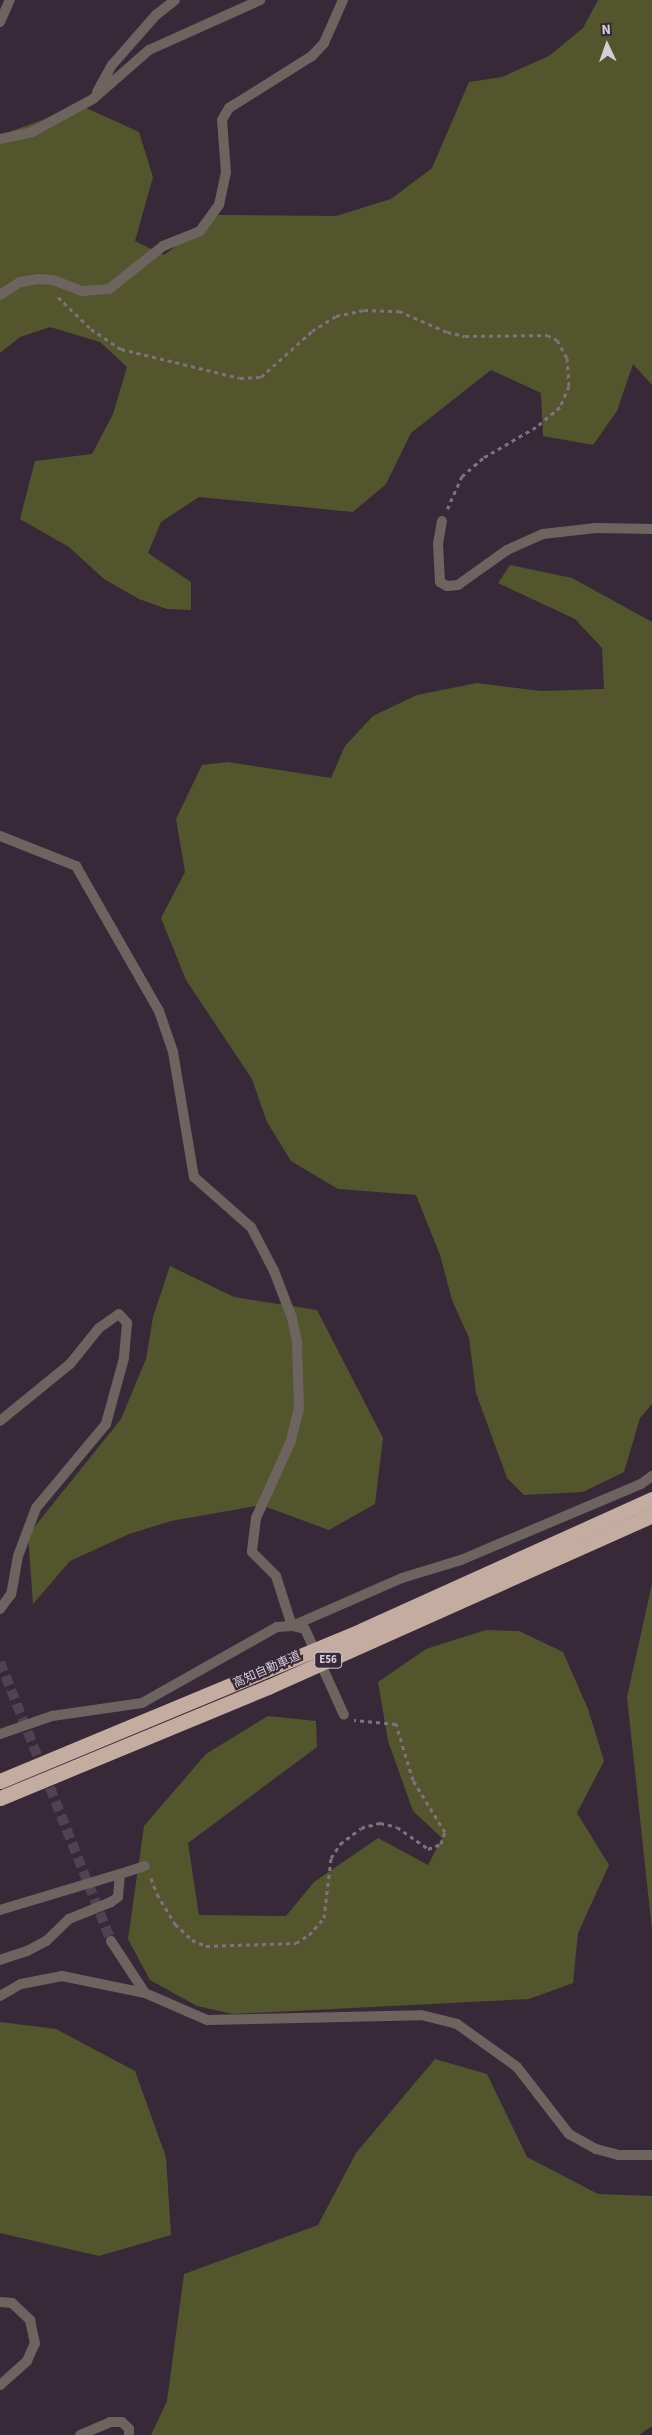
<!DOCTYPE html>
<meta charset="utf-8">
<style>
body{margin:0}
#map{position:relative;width:652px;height:2435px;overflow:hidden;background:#382939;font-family:"Source Sans 3","Noto Sans JP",sans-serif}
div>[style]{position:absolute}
.green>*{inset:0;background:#53552d}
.street-tunnel>*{height:10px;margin-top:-5px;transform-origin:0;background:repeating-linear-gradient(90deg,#504251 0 10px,transparent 0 15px)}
.path>*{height:3px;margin-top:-1.5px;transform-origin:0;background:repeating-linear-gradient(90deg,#7f7280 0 4px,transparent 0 8px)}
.street>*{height:10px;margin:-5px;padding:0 5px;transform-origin:5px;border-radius:5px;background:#6e645f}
.highway>*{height:15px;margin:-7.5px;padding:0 7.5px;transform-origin:7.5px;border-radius:7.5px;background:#c5aca0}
span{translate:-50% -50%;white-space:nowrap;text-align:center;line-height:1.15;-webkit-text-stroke:4.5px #382939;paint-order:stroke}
.shield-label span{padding:1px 4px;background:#382939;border:1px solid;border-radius:4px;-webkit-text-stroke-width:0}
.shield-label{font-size:11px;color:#d7cdd7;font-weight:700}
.street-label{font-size:12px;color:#d7cdd7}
.north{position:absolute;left:582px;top:20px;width:50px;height:50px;-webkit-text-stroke:4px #382939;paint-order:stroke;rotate:357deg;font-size:14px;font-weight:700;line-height:20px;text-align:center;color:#d7cdd7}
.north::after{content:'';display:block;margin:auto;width:18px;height:22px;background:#d7cdd7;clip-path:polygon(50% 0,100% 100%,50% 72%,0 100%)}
</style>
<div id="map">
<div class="green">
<i style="clip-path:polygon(598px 0,652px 0,652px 385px,633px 364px,617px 411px,593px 445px,543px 436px,541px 393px,491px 370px,411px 433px,386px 484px,353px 512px,199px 497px,161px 522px,148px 553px,191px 582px,191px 610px,167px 609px,139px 599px,104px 579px,69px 547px,20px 519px,35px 461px,92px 454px,113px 414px,127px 367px,100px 342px,50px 327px,20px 337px,0 353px,0 135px,82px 106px,139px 132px,153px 177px,135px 241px,164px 255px,218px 215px,336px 216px,391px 199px,432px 168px,469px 82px,502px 77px,549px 56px,583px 28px)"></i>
<i style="clip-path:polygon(510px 565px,572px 578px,652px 622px,652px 1404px,640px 1418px,624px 1472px,583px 1492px,524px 1495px,507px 1478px,476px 1393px,469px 1338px,452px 1300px,440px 1255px,416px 1195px,338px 1189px,291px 1161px,267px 1122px,252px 1079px,186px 980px,161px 918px,185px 872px,176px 819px,202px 765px,228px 762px,331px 778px,345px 746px,373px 716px,417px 695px,477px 683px,541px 691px,604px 689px,602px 648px,575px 619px,498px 583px)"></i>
<i style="clip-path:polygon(170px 1266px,234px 1297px,317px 1310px,383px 1438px,375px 1504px,329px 1530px,261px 1505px,171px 1521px,129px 1534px,70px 1561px,33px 1604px,28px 1535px,121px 1419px,146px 1359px,153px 1317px)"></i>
<i style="clip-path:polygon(652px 1584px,652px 1930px,627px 1697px)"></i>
<i style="clip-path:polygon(486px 1630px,519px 1631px,563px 1652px,588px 1709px,604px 1761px,577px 1813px,609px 1865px,578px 1933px,573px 1983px,529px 1999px,233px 2014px,197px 2006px,150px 1980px,128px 1939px,144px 1826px,206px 1754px,268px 1716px,316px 1721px,317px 1747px,188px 1843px,199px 1915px,286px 1916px,314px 1882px,378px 1838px,428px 1865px,442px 1838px,413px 1811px,388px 1741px,378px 1682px,426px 1649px)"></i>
<i style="clip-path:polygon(0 2022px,56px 2029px,135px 2071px,166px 2157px,171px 2235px,99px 2256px,0 2233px)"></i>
<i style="clip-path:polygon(435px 2059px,487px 2074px,527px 2157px,598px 2194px,652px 2196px,652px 2426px,639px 2435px,151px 2435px,167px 2401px,184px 2274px,318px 2225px,356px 2153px)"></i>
</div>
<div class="street-tunnel">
<i style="left:0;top:1662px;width:300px;rotate:68.3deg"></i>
</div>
<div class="path">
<i style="left:58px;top:297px;width:46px;rotate:44.1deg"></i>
<i style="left:91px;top:329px;width:36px;rotate:34deg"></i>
<i style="left:121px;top:349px;width:122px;rotate:13.7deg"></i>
<i style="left:240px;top:378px;width:21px;rotate:-3deg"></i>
<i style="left:261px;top:377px;width:69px;rotate:-42deg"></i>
<i style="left:312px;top:331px;width:28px;rotate:-32deg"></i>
<i style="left:336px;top:316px;width:29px;rotate:-12deg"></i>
<i style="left:364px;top:310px;width:35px;rotate:2deg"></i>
<i style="left:399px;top:311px;width:52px;rotate:23.6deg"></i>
<i style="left:447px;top:332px;width:18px;rotate:13deg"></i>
<i style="left:465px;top:336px;width:82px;rotate:-0.7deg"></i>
<i style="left:547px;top:335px;width:11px;rotate:27deg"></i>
<i style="left:557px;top:340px;width:21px;rotate:61deg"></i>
<i style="left:567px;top:358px;width:28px;rotate:86deg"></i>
<i style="left:569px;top:386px;width:23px;rotate:113deg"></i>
<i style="left:560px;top:407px;width:31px;rotate:140deg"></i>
<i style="left:536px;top:427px;width:61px;rotate:149.7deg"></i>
<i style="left:483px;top:458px;width:28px;rotate:139deg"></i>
<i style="left:462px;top:476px;width:36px;rotate:114deg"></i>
<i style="left:151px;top:1878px;width:17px;rotate:69deg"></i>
<i style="left:157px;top:1894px;width:35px;rotate:59deg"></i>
<i style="left:175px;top:1924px;width:23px;rotate:43deg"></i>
<i style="left:192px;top:1940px;width:15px;rotate:23deg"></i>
<i style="left:206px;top:1946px;width:90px;rotate:-1.9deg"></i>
<i style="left:296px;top:1943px;width:15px;rotate:-32deg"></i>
<i style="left:309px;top:1935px;width:23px;rotate:-49deg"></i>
<i style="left:324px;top:1918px;width:60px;rotate:-83.3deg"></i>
<i style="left:331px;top:1858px;width:17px;rotate:-57deg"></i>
<i style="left:340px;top:1844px;width:26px;rotate:-37deg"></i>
<i style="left:361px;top:1828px;width:20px;rotate:-15deg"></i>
<i style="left:380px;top:1823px;width:17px;rotate:13deg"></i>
<i style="left:397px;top:1827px;width:38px;rotate:35deg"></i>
<i style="left:428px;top:1849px;width:14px;rotate:-21deg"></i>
<i style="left:441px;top:1844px;width:13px;rotate:-72deg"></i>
<i style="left:445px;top:1832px;width:61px;rotate:-121.6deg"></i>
<i style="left:413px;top:1780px;width:59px;rotate:-106.9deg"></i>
<i style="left:396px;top:1724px;width:42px;rotate:-174.6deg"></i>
</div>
<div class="street">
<i style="left:0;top:22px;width:24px;rotate:-66deg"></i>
<i style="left:97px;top:92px;width:31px;rotate:-61deg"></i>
<i style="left:112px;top:65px;width:67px;rotate:-48.7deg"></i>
<i style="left:156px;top:15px;width:24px;rotate:-38deg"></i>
<i style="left:0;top:139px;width:33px;rotate:-12deg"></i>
<i style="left:32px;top:132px;width:69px;rotate:-28.4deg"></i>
<i style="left:93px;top:99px;width:74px;rotate:-41.2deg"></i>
<i style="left:149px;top:50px;width:122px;rotate:-24.2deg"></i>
<i style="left:0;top:295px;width:24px;rotate:-33deg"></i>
<i style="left:20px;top:282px;width:19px;rotate:-9deg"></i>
<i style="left:39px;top:279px;width:14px;rotate:4deg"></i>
<i style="left:53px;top:280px;width:31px;rotate:21deg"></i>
<i style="left:82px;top:291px;width:27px;rotate:-4deg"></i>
<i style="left:109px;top:289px;width:69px;rotate:-38.5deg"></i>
<i style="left:163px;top:246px;width:40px;rotate:-22deg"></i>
<i style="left:200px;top:231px;width:32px;rotate:-54deg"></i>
<i style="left:219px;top:205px;width:33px;rotate:-78deg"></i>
<i style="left:226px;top:173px;width:53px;rotate:-94.3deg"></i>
<i style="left:222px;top:120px;width:14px;rotate:-60deg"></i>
<i style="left:229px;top:108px;width:98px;rotate:-32.1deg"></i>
<i style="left:312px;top:56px;width:18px;rotate:-47deg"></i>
<i style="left:324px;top:43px;width:47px;rotate:-66.2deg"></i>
<i style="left:442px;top:521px;width:23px;rotate:100deg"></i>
<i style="left:438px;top:544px;width:38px;rotate:87deg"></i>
<i style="left:440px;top:582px;width:8px;rotate:30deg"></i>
<i style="left:447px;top:586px;width:11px;rotate:-5deg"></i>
<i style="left:458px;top:585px;width:60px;rotate:-35.5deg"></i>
<i style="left:507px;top:550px;width:39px;rotate:-24deg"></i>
<i style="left:543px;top:534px;width:53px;rotate:-6.5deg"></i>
<i style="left:596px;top:528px;width:56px;rotate:1deg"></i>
<i style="left:0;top:836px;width:82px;rotate:21.5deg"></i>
<i style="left:76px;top:866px;width:167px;rotate:60.2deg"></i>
<i style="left:159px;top:1011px;width:43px;rotate:71.1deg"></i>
<i style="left:173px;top:1052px;width:127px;rotate:80.5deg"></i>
<i style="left:194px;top:1177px;width:76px;rotate:41.3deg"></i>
<i style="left:251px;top:1227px;width:50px;rotate:62.4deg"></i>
<i style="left:274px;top:1271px;width:50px;rotate:69deg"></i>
<i style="left:292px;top:1318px;width:25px;rotate:78deg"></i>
<i style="left:297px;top:1342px;width:66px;rotate:88.3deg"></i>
<i style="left:299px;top:1408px;width:34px;rotate:104deg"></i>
<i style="left:291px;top:1441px;width:85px;rotate:114.4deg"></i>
<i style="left:256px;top:1518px;width:34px;rotate:97deg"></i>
<i style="left:252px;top:1552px;width:34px;rotate:45deg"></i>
<i style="left:276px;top:1576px;width:52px;rotate:72.3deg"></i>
<i style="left:0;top:1421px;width:90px;rotate:-39.2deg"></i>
<i style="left:70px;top:1364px;width:46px;rotate:-51.1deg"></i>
<i style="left:99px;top:1328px;width:24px;rotate:-35deg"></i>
<i style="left:119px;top:1314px;width:12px;rotate:48deg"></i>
<i style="left:127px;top:1323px;width:35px;rotate:95deg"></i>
<i style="left:124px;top:1358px;width:68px;rotate:105.3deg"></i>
<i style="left:106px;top:1424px;width:109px;rotate:129.8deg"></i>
<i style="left:36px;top:1508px;width:51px;rotate:110.6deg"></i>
<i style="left:18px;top:1556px;width:39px;rotate:100deg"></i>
<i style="left:11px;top:1594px;width:19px;rotate:126deg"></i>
<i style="left:292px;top:1626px;width:120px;rotate:-23.6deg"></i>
<i style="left:402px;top:1578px;width:62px;rotate:-17deg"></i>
<i style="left:461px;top:1560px;width:195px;rotate:-22.9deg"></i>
<i style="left:641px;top:1484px;width:14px;rotate:-36deg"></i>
<i style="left:0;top:1734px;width:55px;rotate:-19.1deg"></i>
<i style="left:52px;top:1716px;width:91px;rotate:-8.2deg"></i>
<i style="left:142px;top:1703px;width:155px;rotate:-29.4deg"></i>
<i style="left:277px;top:1627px;width:15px;rotate:-4deg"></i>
<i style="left:292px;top:1626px;width:13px;rotate:13deg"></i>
<i style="left:305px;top:1629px;width:94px;rotate:65.6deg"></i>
<i style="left:120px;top:1874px;width:26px;rotate:-18deg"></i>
<i style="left:0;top:1910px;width:125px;rotate:-16.7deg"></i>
<i style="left:120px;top:1874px;width:23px;rotate:95deg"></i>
<i style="left:118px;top:1897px;width:9px;rotate:144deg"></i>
<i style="left:111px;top:1902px;width:45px;rotate:158deg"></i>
<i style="left:69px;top:1919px;width:32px;rotate:136deg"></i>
<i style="left:46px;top:1941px;width:21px;rotate:152deg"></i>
<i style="left:27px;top:1951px;width:28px;rotate:162deg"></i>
<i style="left:111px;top:1941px;width:62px;rotate:56.8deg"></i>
<i style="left:145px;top:1993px;width:68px;rotate:23.5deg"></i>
<i style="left:207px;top:2020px;width:214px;rotate:-1.3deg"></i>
<i style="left:421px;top:2015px;width:37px;rotate:14deg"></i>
<i style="left:457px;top:2024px;width:74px;rotate:35.6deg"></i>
<i style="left:517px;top:2067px;width:85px;rotate:52.2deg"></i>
<i style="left:569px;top:2134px;width:31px;rotate:29deg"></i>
<i style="left:596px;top:2149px;width:23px;rotate:15deg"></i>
<i style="left:618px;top:2155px;width:34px"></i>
<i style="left:0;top:1996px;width:24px;rotate:-30deg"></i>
<i style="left:21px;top:1984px;width:42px;rotate:-11deg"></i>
<i style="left:62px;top:1976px;width:85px;rotate:11.6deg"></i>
<i style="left:0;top:2302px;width:12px;rotate:5deg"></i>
<i style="left:12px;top:2303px;width:25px;rotate:43deg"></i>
<i style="left:30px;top:2320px;width:24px;rotate:78deg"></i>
<i style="left:35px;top:2343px;width:20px;rotate:114deg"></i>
<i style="left:27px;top:2361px;width:36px;rotate:138deg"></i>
<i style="left:80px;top:2435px;width:33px;rotate:-23deg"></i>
<i style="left:110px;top:2422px;width:12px"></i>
<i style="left:122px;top:2422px;width:10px;rotate:45deg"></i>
<i style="left:129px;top:2429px;width:6px;rotate:90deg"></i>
</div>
<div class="highway">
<i style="left:0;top:1781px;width:392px;rotate:-22.6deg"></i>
<i style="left:362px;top:1630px;width:318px;rotate:-24.3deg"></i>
<i style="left:0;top:1798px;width:290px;rotate:-22.5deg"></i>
<i style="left:268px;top:1687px;width:421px;rotate:-24.1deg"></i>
</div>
<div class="shield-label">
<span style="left:328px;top:1660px">E56</span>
</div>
<div class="street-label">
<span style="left:267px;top:1670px;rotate:-24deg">高知自動車道</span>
</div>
<div class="north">N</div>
</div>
